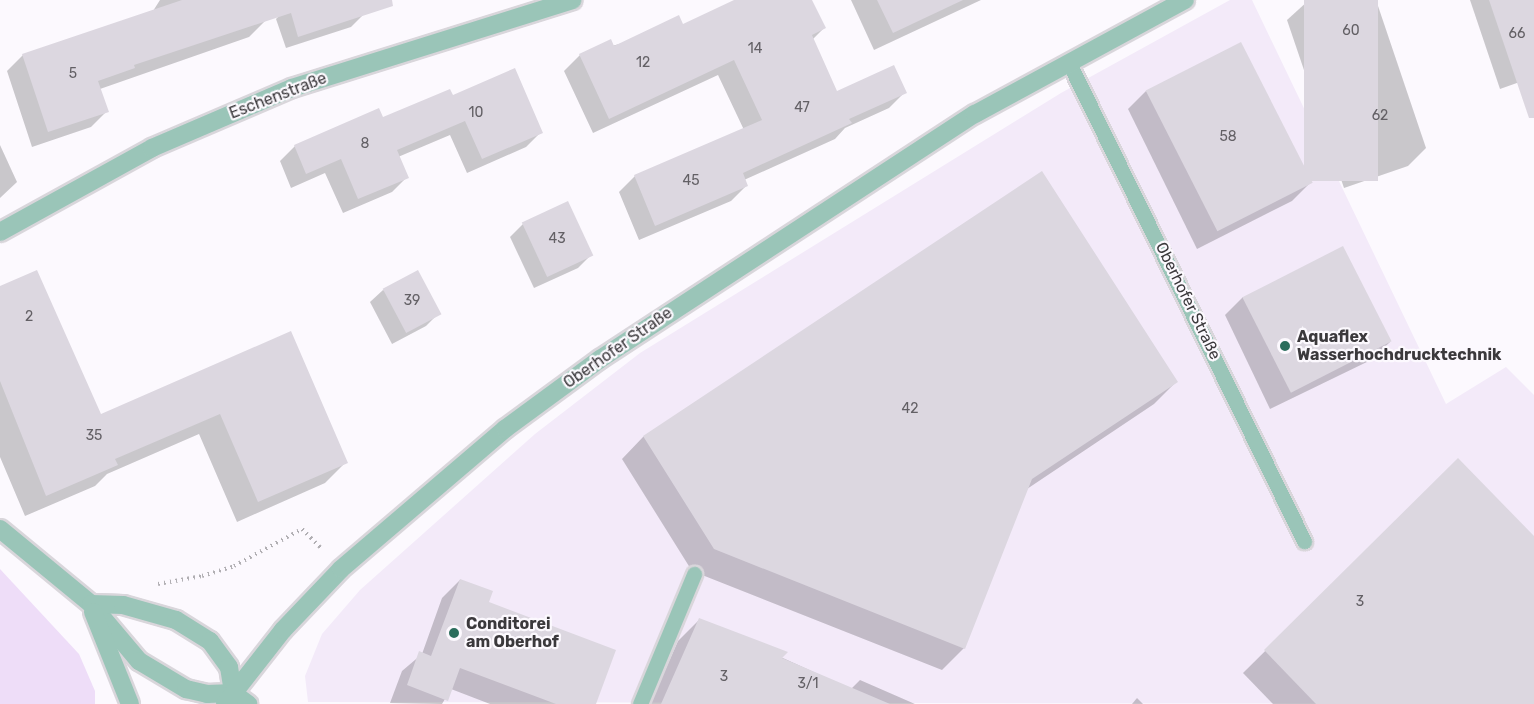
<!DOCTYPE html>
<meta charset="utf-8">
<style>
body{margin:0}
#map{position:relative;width:1534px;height:704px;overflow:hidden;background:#fcf9fe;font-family:Rubik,sans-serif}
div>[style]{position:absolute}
.built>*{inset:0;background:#f3eaf9}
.green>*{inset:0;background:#eeddf8}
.shadow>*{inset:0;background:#0003}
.building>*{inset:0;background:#dcd7e0;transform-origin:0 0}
.path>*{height:4px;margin-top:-2px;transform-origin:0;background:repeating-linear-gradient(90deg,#b1afb3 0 1.5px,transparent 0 6px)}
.roads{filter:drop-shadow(2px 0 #d9d6db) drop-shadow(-2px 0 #d9d6db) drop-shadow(0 2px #d9d6db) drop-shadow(0 -2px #d9d6db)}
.service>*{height:15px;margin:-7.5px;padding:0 7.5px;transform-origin:7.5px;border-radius:7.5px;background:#9ac5b8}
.minor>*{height:18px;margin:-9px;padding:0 9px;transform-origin:9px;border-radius:9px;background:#9ac5b8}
.dots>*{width:16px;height:16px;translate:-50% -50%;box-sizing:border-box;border:3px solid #fcf9fe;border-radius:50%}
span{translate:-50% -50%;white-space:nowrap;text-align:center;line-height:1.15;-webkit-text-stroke:4.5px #fcf9fe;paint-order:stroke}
.number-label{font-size:14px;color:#636065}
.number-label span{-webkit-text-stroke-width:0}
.street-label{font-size:16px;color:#3b393c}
.poi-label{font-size:16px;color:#3b393c;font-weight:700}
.left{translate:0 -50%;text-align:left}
</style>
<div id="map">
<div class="built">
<i style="clip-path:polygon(1230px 0,1252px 0,1446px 404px,1506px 367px,1534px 395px,1534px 704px,308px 702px,305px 676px,322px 634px,360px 590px,535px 434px,640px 353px,1061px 93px)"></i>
</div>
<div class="green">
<i style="clip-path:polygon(0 569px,79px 654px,95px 691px,95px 704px,0 704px)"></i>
</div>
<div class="shadow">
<i style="clip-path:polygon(160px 0,258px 0,265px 21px,249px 37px,100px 89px,107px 111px,91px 127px,32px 147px,7px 71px,23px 55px,153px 11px)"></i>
<i style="clip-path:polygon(308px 0,359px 0,364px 14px,351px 27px,286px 48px,276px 19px,289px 6px)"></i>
<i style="clip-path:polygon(738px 0,811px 0,824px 28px,812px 40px,836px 93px,905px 92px,889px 108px,845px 128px,835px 139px,744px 180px,746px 186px,731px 201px,639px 240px,619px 192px,635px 176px,744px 130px,718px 75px,593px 133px,564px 71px,580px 55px,683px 26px)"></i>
<i style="clip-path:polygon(851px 0,981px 0,874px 50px)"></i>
<i style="clip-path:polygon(1376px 0,1426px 148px,1408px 166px,1344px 188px,1287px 20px,1309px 0)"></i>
<i style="clip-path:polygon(1470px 0,1534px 0,1534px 77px,1500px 89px)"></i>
<i style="clip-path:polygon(1146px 91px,1310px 183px,1292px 201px,1197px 249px,1128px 109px)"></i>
<i style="clip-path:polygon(452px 97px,541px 132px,526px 147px,467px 173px,450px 135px,398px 157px,407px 177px,392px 192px,343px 213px,325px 173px,291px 188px,280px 161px,295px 146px,378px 110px,382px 119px)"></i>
<i style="clip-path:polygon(0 145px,17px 182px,0 198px)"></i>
<i style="clip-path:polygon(1042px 173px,1176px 382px,1154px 404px,1027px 489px,964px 648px,942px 670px,692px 571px,622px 459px,643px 437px)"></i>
<i style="clip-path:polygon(523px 224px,591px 255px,578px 268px,534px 288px,510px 237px)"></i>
<i style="clip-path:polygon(0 288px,100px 416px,291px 333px,346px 462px,325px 483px,237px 522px,199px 434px,107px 474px,95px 486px,25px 516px,0 457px)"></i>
<i style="clip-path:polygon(383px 290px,439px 313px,426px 326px,392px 344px,370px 302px)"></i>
<i style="clip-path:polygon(1243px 297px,1390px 342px,1371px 360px,1270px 409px,1225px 315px)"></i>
<i style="clip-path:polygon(1458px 460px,1534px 538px,1534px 704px,1273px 704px,1243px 673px)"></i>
<i style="clip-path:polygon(460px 580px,487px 603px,594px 704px,490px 704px,451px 689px,442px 704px,390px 703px,402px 671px,422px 654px,442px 598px)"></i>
<i style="clip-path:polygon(699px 620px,851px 689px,860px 680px,915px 704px,650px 704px,678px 641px)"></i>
<i style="clip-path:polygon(1137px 698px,1143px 704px,1132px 704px)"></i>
</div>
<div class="building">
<i style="clip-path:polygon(182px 0,392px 0,393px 6px,298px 37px,291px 13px,134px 65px,135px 68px,98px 81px,109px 112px,48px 132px,22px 54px)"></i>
<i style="clip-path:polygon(734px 0,812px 0,826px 28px,812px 35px,837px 91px,894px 65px,907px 93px,849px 119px,852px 123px,743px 173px,748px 186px,655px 226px,634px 175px,762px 120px,734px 60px,609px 119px,579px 54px,611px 39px,614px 46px,679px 15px,683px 24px)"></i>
<i style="clip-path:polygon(877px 0,963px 0,893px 33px)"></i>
<i style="left:1304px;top:0;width:74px;height:181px"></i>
<i style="clip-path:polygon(1489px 0,1534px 0,1534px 118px,1529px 118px)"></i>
<i style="left:1241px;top:42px;width:158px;height:107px;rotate:63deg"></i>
<i style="clip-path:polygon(515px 68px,543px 133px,482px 159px,465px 121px,397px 150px,409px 178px,358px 199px,341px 159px,306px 174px,294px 145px,379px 108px,383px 117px,450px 89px,453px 95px)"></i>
<i style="clip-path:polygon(1042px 171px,1178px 382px,1032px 479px,965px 649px,714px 549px,643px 436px)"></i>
<i style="left:568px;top:201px;width:60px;height:51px;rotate:65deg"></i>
<i style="left:1343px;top:246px;width:107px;height:113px;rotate:63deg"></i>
<i style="clip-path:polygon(37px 270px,101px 414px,291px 331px,348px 463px,258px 502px,220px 414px,115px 459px,118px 465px,46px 496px,0 381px,0 286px)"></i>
<i style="left:418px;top:270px;width:50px;height:40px;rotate:62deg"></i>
<i style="clip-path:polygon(1458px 458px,1534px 536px,1534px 704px,1316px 704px,1264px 650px)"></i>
<i style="clip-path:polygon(460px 579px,493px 591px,489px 602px,616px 650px,596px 704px,556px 704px,460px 668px,448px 701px,407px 685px,419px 651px,431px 656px)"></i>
<i style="clip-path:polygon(699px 618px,788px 652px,782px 658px,890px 704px,661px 704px)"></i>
</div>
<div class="path">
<i style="left:158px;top:584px;width:45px;rotate:-10.3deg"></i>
<i style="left:202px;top:576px;width:34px;rotate:-17deg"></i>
<i style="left:234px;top:566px;width:77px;rotate:-28.6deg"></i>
<i style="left:302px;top:529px;width:28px;rotate:45deg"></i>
</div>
<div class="roads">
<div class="service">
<i style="left:1069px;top:63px;width:533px;rotate:63.82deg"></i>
<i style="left:640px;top:704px;width:141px;rotate:-67.4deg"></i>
</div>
<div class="minor">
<i style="left:0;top:232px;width:174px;rotate:-28.9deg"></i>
<i style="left:152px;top:148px;width:152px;rotate:-23.2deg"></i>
<i style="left:292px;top:88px;width:294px;rotate:-17.4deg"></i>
<i style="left:0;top:529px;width:118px;rotate:39.5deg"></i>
<i style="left:91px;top:604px;width:75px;rotate:49.9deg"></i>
<i style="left:139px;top:661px;width:55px;rotate:30.8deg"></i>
<i style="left:186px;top:689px;width:22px;rotate:13deg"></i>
<i style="left:207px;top:694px;width:26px;rotate:-2deg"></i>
<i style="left:91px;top:604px;width:32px;rotate:2deg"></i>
<i style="left:123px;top:605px;width:55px;rotate:15.8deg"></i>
<i style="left:176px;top:620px;width:40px;rotate:32deg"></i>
<i style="left:210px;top:641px;width:32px;rotate:54deg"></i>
<i style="left:229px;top:667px;width:26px;rotate:81deg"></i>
<i style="left:93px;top:612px;width:99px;rotate:68.1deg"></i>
<i style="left:233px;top:693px;width:19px;rotate:36deg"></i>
<i style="left:225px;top:704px;width:94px;rotate:-51.9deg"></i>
<i style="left:283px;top:630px;width:84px;rotate:-46.4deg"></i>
<i style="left:341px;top:569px;width:216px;rotate:-40.5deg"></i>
<i style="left:505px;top:429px;width:118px;rotate:-36.4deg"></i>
<i style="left:600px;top:359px;width:448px;rotate:-33.2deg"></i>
<i style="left:975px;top:114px;width:239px;rotate:-28.5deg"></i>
</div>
</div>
<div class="dots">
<i style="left:1285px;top:346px;background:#2b6d5c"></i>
<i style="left:454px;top:633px;background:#2b6d5c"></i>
</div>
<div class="number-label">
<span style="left:1351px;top:31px">60</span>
<span style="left:1517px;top:34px">66</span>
<span style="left:755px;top:49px">14</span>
<span style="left:643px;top:63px">12</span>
<span style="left:73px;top:74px">5</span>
<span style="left:802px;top:108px">47</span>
<span style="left:476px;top:113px">10</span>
<span style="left:1380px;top:116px">62</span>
<span style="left:1228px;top:137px">58</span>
<span style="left:365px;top:144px">8</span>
<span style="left:691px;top:181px">45</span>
<span style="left:557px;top:239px">43</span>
<span style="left:412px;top:301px">39</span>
<span style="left:29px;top:317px">2</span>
<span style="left:910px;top:409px">42</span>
<span style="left:94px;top:436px">35</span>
<span style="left:1360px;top:602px">3</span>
<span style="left:724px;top:677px">3</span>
<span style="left:808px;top:684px">3/1</span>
</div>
<div class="street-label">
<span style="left:278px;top:96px;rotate:-21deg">Eschenstraße</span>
<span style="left:1188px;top:301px;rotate:64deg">Oberhofer Straße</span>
<span style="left:618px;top:348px;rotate:-35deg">Oberhofer Straße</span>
</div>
<div class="poi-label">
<span class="left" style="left:1297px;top:346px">Aquaflex<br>Wasserhochdrucktechnik</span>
<span class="left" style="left:466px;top:633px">Conditorei<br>am Oberhof</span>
</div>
</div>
